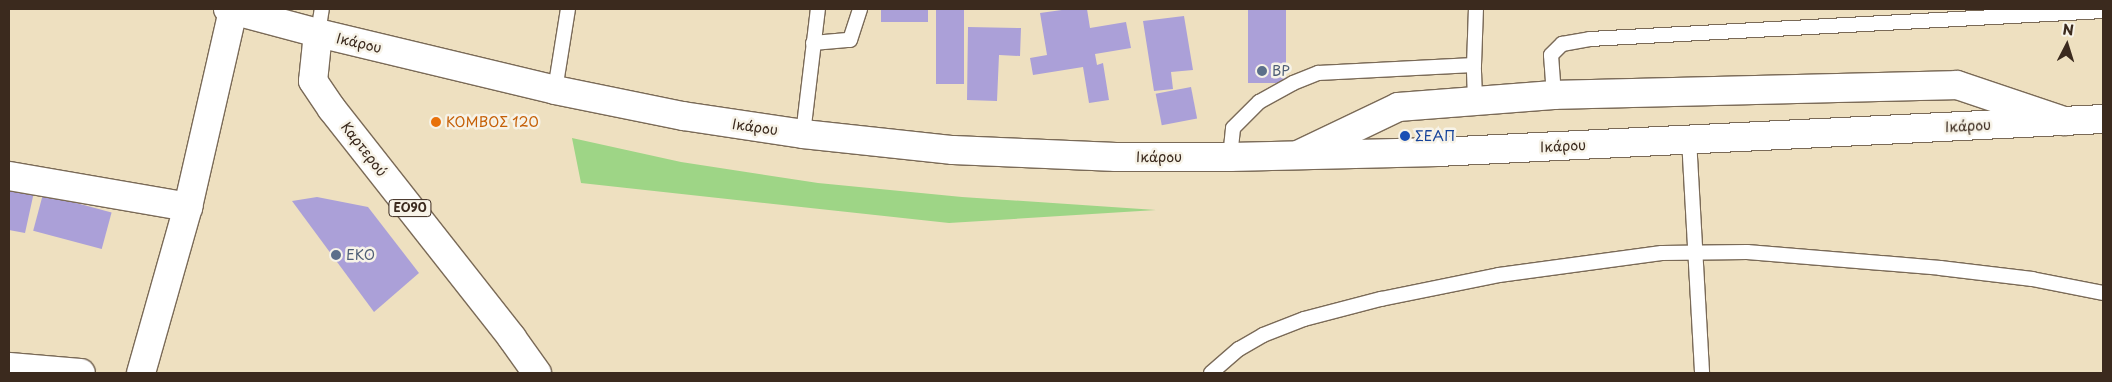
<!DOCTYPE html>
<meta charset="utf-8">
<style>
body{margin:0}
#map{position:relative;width:2112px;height:382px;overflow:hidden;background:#eee0c0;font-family:"Playpen Sans",sans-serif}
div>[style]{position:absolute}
.green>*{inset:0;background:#9ed586}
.building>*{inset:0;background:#aba0d8;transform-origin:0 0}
.roads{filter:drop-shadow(1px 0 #7a6a57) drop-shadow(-1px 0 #7a6a57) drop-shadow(0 1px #7a6a57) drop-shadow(0 -1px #7a6a57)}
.lane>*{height:14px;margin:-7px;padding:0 7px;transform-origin:7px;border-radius:7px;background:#fff}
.street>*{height:28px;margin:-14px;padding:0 14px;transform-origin:14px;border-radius:14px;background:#fff}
.primary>*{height:28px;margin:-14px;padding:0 14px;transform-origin:14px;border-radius:14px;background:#fff}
.dots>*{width:14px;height:14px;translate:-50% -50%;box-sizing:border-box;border:2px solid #f7f3e8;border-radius:50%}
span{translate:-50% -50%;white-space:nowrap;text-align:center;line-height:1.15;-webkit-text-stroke:5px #f7f3e8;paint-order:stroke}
.shield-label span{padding:1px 4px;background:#f7f3e8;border:1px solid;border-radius:4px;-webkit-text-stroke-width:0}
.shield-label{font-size:12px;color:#3b2a1e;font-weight:700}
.street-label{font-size:14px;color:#3b2a1e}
.service-label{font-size:14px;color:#4e5e75}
.left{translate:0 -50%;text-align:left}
.food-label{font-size:14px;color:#c56008}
.transit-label{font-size:14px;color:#164399}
.frame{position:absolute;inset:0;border:10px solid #3b2a1e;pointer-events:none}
.north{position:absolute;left:2042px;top:20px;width:50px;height:50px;-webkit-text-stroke:4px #f7f3e8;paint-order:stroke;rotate:5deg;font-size:14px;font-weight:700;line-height:20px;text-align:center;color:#3b2a1e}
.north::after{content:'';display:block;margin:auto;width:18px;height:22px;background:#3b2a1e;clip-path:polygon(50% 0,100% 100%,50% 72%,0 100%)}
</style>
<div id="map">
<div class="green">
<i style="clip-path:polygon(572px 138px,681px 162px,818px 183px,962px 197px,1156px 210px,949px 223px,581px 183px)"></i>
</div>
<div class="building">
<i style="left:881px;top:9px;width:47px;height:13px"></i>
<i style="left:936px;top:9px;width:28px;height:75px"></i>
<i style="clip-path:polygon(1069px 9px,1087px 9px,1090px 28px,1126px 22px,1131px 48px,1095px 54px,1097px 65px,1103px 63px,1109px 100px,1089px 103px,1083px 67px,1033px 75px,1030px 58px,1047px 55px,1040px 13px)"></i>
<i style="left:1248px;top:9px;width:38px;height:74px"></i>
<i style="clip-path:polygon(1184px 16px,1193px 70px,1171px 72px,1173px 89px,1154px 91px,1143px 21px)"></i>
<i style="clip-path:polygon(968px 27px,1021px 28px,1020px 56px,999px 55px,997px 101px,967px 100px)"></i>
<i style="left:1191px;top:87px;width:32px;height:36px;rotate:79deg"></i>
<i style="clip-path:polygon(9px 186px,34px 192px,25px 233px,9px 230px)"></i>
<i style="left:43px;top:194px;width:71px;height:38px;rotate:15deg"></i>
<i style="clip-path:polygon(317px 197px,368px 207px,419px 273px,374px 312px,292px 201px)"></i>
</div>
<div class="roads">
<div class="lane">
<i style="left:318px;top:33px;width:24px;rotate:-81deg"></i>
<i style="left:813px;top:43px;width:37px;rotate:-5deg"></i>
<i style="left:850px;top:40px;width:33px;rotate:-72deg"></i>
<i style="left:555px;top:90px;width:82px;rotate:-80.9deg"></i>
<i style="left:1554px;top:95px;width:40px;rotate:-94.3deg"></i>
<i style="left:1551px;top:55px;width:16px;rotate:-45deg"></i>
<i style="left:1562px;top:44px;width:28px;rotate:-10deg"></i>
<i style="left:1590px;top:39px;width:514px;rotate:-3.12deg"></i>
<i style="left:1475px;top:100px;width:35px;rotate:-92deg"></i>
<i style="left:1474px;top:65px;width:56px;rotate:-88deg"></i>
<i style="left:803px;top:134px;width:126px;rotate:-83.2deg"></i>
<i style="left:1689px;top:139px;width:234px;rotate:86.8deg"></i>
<i style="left:1230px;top:157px;width:29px;rotate:-84deg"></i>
<i style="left:1233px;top:128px;width:37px;rotate:-45deg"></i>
<i style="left:1259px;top:102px;width:39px;rotate:-29deg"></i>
<i style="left:1293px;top:83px;width:27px;rotate:-22deg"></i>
<i style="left:1318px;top:73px;width:156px;rotate:-2.9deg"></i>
<i style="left:1211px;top:373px;width:37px;rotate:-41deg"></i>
<i style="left:1239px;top:349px;width:28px;rotate:-30deg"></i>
<i style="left:1263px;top:335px;width:44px;rotate:-21.3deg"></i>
<i style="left:1304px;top:319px;width:80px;rotate:-14.6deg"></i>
<i style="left:1381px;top:299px;width:120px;rotate:-11.5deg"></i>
<i style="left:1499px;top:275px;width:164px;rotate:-7.7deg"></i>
<i style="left:1662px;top:253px;width:85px;rotate:-0.7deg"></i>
<i style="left:1747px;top:252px;width:194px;rotate:4.7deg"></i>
<i style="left:1940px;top:268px;width:93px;rotate:6.8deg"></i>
<i style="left:2032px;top:279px;width:72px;rotate:11.2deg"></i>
</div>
<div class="street">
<i style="left:1298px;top:155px;width:111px;rotate:-25.6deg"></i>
<i style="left:1398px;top:107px;width:156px;rotate:-4.4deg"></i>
<i style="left:1554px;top:95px;width:403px;rotate:-1.4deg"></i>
<i style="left:1957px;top:85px;width:113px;rotate:18.6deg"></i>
<i style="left:9px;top:176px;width:182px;rotate:9.8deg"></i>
<i style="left:9px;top:367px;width:72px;rotate:4.8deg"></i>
<i style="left:141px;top:373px;width:173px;rotate:-74.2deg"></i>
<i style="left:188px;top:207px;width:202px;rotate:-77.1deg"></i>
</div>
<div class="primary">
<i style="left:228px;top:9px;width:93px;rotate:14.9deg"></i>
<i style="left:318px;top:33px;width:244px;rotate:13.5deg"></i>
<i style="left:555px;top:90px;width:131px;rotate:11.5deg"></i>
<i style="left:683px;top:116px;width:121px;rotate:8.5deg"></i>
<i style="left:803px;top:134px;width:151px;rotate:6.1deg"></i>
<i style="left:953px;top:150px;width:163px;rotate:2.5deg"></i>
<i style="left:1116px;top:157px;width:114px"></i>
<i style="left:1230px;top:157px;width:208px;rotate:-1.4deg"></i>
<i style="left:1438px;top:152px;width:666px;rotate:-2.84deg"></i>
<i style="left:318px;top:33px;width:48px;rotate:95.9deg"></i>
<i style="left:313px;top:81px;width:34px;rotate:56deg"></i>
<i style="left:332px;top:109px;width:291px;rotate:51.8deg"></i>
<i style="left:512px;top:338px;width:43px;rotate:54.5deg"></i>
</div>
</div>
<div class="dots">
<i style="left:1262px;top:71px;background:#5c6f8a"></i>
<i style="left:436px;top:122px;background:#e8710a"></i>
<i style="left:1405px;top:136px;background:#1a4fb4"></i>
<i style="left:336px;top:255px;background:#5c6f8a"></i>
</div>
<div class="shield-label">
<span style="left:410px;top:208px">ΕΟ90</span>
</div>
<div class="street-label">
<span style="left:359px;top:43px;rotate:13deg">Ικάρου</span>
<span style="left:1968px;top:126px;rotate:-3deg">Ικάρου</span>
<span style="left:755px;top:127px;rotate:8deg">Ικάρου</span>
<span style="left:1563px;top:146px;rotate:-3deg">Ικάρου</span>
<span style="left:364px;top:149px;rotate:52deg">Καρτερού</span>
<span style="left:1159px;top:157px">Ικάρου</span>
</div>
<div class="service-label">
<span class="left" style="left:1272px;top:71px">BP</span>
<span class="left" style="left:346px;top:255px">EKO</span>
</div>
<div class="food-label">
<span class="left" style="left:446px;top:122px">ΚΟΜΒΟΣ 120</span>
</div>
<div class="transit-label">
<span class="left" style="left:1415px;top:136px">ΣΕΑΠ</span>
</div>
<div class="frame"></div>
<div class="north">N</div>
</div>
